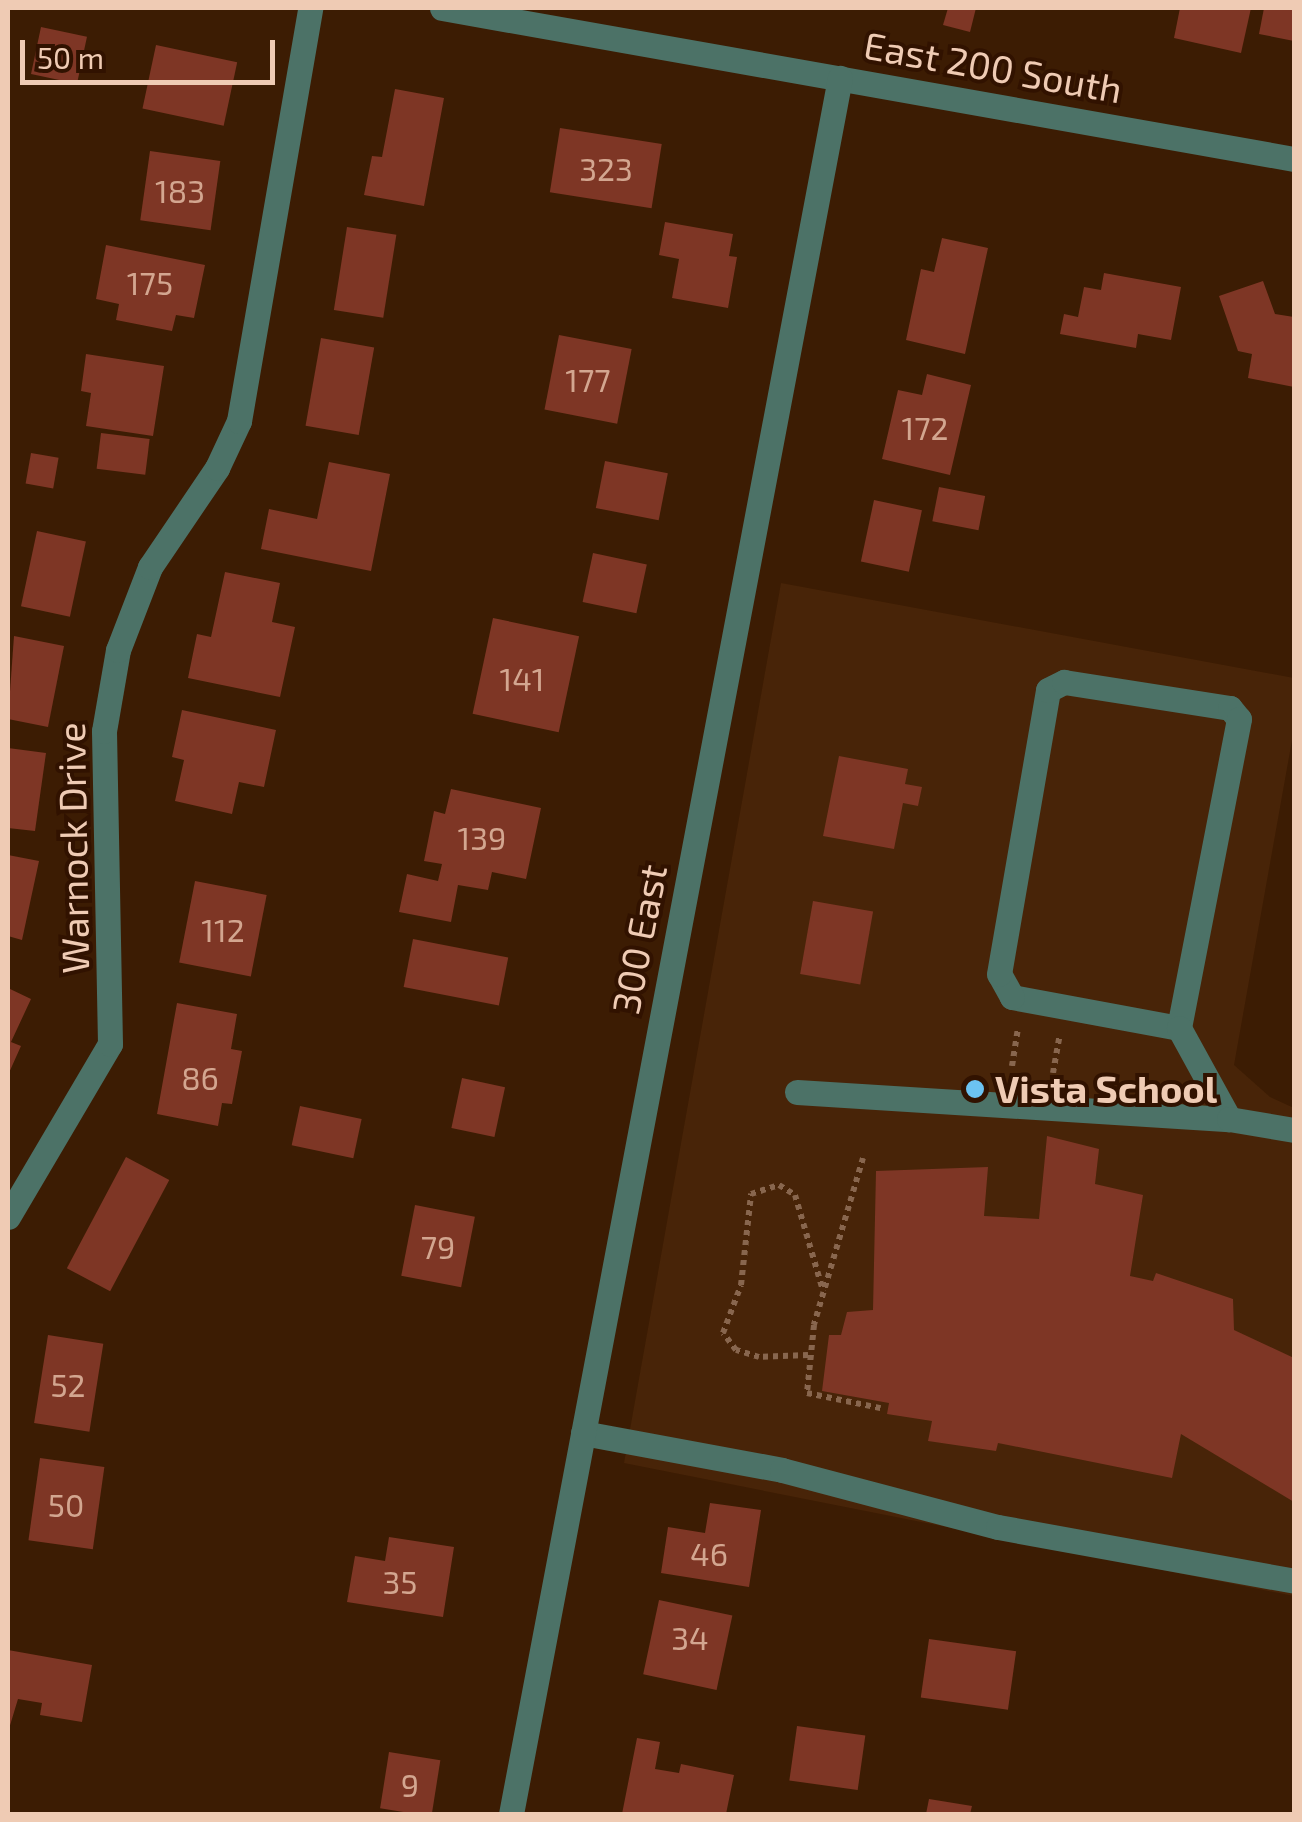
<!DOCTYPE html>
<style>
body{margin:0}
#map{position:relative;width:1302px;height:1822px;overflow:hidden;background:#3c1c03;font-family:"Exo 2",sans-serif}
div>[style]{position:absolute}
.built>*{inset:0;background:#482408}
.building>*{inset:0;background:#7e3625;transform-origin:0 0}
.path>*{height:6px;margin-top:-3px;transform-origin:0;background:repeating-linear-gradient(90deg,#88664e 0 5px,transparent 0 10px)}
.minor>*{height:25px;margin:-12.5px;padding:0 12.5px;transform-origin:12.5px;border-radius:12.5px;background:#4c7267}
.dots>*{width:28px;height:28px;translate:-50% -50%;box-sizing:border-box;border:5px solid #311200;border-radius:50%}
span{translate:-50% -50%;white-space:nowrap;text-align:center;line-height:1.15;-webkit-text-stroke:8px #311200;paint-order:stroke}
.number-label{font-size:32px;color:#d3a690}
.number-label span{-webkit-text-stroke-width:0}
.street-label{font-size:38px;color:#efcbb4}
.poi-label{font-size:38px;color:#efcbb4;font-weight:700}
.left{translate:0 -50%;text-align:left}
.frame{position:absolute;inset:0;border:10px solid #efcbb4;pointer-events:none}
.scale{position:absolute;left:20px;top:40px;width:255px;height:45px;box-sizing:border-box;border:5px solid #efcbb4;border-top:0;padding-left:12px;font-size:30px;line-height:35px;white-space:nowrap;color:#efcbb4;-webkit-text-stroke:8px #311200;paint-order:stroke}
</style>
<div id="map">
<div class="built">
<i style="clip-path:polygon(781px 583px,1294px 678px,1294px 729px,1234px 1065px,1270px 1097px,1294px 1108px,1294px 1596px,624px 1463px)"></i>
</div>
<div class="building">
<i style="clip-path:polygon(948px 8px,976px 8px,970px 32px,943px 25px)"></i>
<i style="clip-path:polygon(1180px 8px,1251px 8px,1241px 53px,1174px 38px)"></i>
<i style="clip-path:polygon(1264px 8px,1294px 8px,1294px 41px,1259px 34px)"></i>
<i style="left:41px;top:27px;width:47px;height:48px;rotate:12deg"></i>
<i style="left:156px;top:45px;width:83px;height:65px;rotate:12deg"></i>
<i style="clip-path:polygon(395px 89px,444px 98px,424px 206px,364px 195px,372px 156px,382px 157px)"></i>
<i style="left:560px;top:128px;width:103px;height:65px;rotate:9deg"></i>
<i style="left:150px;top:151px;width:71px;height:70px;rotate:8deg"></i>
<i style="clip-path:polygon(665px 222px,733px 234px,729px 256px,737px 257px,728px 308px,672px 298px,679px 259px,659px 255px)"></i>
<i style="left:347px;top:227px;width:50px;height:84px;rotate:9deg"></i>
<i style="clip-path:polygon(942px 238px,988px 248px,965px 354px,906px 340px,921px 269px,934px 272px)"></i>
<i style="clip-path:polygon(106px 245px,205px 265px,194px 318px,176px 315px,172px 331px,116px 320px,119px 304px,96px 299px)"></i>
<i style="clip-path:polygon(1104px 273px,1181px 287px,1171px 340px,1138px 334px,1136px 348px,1060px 334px,1064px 314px,1078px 317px,1084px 287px,1101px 290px)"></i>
<i style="clip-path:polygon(1263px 281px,1275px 314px,1294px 317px,1294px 387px,1248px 378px,1252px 354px,1238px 351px,1219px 296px)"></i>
<i style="left:559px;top:335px;width:74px;height:76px;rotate:11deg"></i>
<i style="left:321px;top:338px;width:54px;height:89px;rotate:10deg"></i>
<i style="clip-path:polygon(86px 354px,164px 366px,153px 436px,86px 426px,91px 393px,81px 391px)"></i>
<i style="clip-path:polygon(927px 374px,971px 385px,950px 475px,882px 459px,898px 390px,922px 395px)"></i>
<i style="left:101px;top:433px;width:49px;height:36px;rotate:7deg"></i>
<i style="left:31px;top:453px;width:28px;height:31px;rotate:10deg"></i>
<i style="left:605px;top:461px;width:64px;height:48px;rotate:11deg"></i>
<i style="clip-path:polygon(329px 462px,390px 474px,371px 571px,261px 549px,269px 509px,317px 519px)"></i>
<i style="left:939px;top:487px;width:47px;height:35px;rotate:11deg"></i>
<i style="left:874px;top:500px;width:49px;height:63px;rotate:12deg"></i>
<i style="left:37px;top:531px;width:50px;height:77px;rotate:12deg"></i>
<i style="left:593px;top:553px;width:55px;height:50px;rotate:12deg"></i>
<i style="clip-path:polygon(225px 572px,280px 583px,272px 622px,295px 627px,280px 697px,188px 678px,197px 634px,211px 637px)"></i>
<i style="left:493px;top:618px;width:88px;height:98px;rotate:12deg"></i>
<i style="clip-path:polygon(14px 636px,64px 646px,48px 727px,8px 719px)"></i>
<i style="clip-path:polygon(182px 710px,276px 730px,264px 787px,239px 782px,232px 814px,175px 801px,184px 760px,172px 757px)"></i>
<i style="clip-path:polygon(8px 748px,46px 753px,35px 831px,8px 828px)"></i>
<i style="clip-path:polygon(839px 756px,908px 769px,905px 784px,922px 787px,918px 806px,903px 803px,894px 849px,823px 836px)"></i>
<i style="clip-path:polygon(451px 789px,541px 808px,526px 879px,492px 872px,488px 890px,458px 885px,451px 922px,399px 912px,407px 874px,438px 881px,442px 864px,424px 861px,434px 811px,445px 814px)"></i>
<i style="clip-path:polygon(8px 855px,39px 861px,22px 940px,8px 936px)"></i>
<i style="left:195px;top:881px;width:73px;height:83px;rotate:11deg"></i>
<i style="left:813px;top:901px;width:61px;height:74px;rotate:10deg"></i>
<i style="left:413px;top:939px;width:97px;height:49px;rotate:11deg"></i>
<i style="clip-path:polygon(8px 988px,31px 999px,11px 1042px,21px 1046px,8px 1075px)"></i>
<i style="clip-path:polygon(177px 1003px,237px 1014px,231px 1049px,242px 1051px,232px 1104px,222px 1103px,218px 1126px,157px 1114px)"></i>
<i style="left:462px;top:1078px;width:44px;height:51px;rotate:12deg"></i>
<i style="left:300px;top:1106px;width:63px;height:40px;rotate:12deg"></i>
<i style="clip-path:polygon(1047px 1136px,1099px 1149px,1095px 1184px,1143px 1195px,1130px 1276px,1153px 1281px,1156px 1273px,1233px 1299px,1234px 1330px,1294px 1358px,1294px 1502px,1181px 1434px,1172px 1478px,998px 1443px,996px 1451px,928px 1441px,932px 1421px,887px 1414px,889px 1403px,822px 1391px,829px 1335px,841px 1335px,847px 1312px,873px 1310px,876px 1171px,988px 1167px,984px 1216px,1039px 1219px)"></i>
<i style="left:126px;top:1157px;width:49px;height:126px;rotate:28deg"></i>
<i style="left:415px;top:1205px;width:61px;height:72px;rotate:11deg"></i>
<i style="left:48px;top:1335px;width:56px;height:89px;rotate:9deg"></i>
<i style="left:40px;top:1458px;width:65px;height:83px;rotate:8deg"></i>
<i style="clip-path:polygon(710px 1503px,761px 1510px,749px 1587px,661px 1573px,668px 1527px,705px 1533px)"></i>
<i style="clip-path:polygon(389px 1537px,454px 1547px,443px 1617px,347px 1602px,355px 1556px,385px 1561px)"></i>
<i style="left:659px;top:1600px;width:75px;height:76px;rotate:12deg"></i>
<i style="left:929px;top:1639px;width:88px;height:59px;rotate:8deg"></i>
<i style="clip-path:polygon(8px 1650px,92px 1665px,82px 1722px,40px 1715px,42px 1703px,18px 1699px,8px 1732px)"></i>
<i style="left:797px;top:1726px;width:69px;height:55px;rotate:8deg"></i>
<i style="clip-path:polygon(637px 1738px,660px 1742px,655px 1769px,679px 1773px,681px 1764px,734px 1775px,726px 1814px,622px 1814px)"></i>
<i style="left:389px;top:1752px;width:52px;height:57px;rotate:9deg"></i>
<i style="clip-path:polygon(929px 1799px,972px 1806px,970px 1814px,926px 1814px)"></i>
</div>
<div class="path">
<i style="left:1012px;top:1066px;width:39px;rotate:-81deg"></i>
<i style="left:1053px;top:1073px;width:39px;rotate:-80deg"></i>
<i style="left:863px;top:1158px;width:174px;rotate:106.4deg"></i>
<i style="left:814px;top:1325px;width:68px;rotate:95.9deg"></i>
<i style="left:807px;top:1393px;width:75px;rotate:11.6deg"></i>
<i style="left:808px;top:1355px;width:49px;rotate:177.7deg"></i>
<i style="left:759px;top:1357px;width:24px;rotate:-163deg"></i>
<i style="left:736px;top:1350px;width:21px;rotate:-127deg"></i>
<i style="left:723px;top:1333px;width:51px;rotate:-69.4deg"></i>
<i style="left:741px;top:1285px;width:92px;rotate:-83.7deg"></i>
<i style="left:751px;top:1194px;width:29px;rotate:-18deg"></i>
<i style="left:779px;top:1185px;width:19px;rotate:32deg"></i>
<i style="left:795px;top:1195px;width:100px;rotate:73.7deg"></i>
</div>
<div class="minor">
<i style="left:442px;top:8px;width:865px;rotate:10.05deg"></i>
<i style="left:1179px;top:1028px;width:170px;rotate:-169.5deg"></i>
<i style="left:1012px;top:997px;width:26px;rotate:-119deg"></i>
<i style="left:999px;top:974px;width:288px;rotate:-80.2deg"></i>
<i style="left:1048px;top:690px;width:18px;rotate:-27deg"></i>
<i style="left:1064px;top:682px;width:168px;rotate:8.9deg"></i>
<i style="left:1230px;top:708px;width:14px;rotate:51deg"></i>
<i style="left:1239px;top:719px;width:315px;rotate:101deg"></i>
<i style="left:1179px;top:1028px;width:104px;rotate:61.2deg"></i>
<i style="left:797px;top:1092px;width:433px;rotate:3.6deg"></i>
<i style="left:1229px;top:1119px;width:66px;rotate:9.6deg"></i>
<i style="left:8px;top:1217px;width:201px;rotate:-59.5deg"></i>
<i style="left:110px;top:1044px;width:313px;rotate:-91.1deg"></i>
<i style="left:104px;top:731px;width:82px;rotate:-80.2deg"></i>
<i style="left:118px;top:650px;width:89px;rotate:-68.9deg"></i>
<i style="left:150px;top:567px;width:120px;rotate:-55.9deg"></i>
<i style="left:217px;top:468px;width:52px;rotate:-64.9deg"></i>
<i style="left:239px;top:421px;width:419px;rotate:-80.2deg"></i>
<i style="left:583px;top:1433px;width:202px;rotate:10.5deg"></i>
<i style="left:782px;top:1470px;width:223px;rotate:14.8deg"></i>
<i style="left:998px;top:1527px;width:301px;rotate:10.3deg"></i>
<i style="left:511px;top:1814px;width:1767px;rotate:-79.27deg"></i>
</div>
<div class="dots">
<i style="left:975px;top:1089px;background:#6cc3f2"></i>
</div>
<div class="number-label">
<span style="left:606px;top:168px">323</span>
<span style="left:180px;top:190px">183</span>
<span style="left:150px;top:282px">175</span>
<span style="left:588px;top:379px">177</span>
<span style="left:925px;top:427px">172</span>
<span style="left:522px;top:678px">141</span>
<span style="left:482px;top:837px">139</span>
<span style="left:223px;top:929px">112</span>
<span style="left:200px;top:1077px">86</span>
<span style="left:438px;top:1246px">79</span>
<span style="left:68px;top:1384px">52</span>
<span style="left:66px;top:1504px">50</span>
<span style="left:709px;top:1553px">46</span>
<span style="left:400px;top:1581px">35</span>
<span style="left:690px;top:1637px">34</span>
<span style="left:410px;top:1784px">9</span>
</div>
<div class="street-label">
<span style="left:993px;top:67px;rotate:10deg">East 200 South</span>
<span style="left:73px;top:848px;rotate:-91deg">Warnock Drive</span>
<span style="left:639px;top:939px;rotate:-79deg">300 East</span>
</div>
<div class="poi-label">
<span class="left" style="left:995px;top:1089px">Vista School</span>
</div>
<div class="frame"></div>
<div class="scale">50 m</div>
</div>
